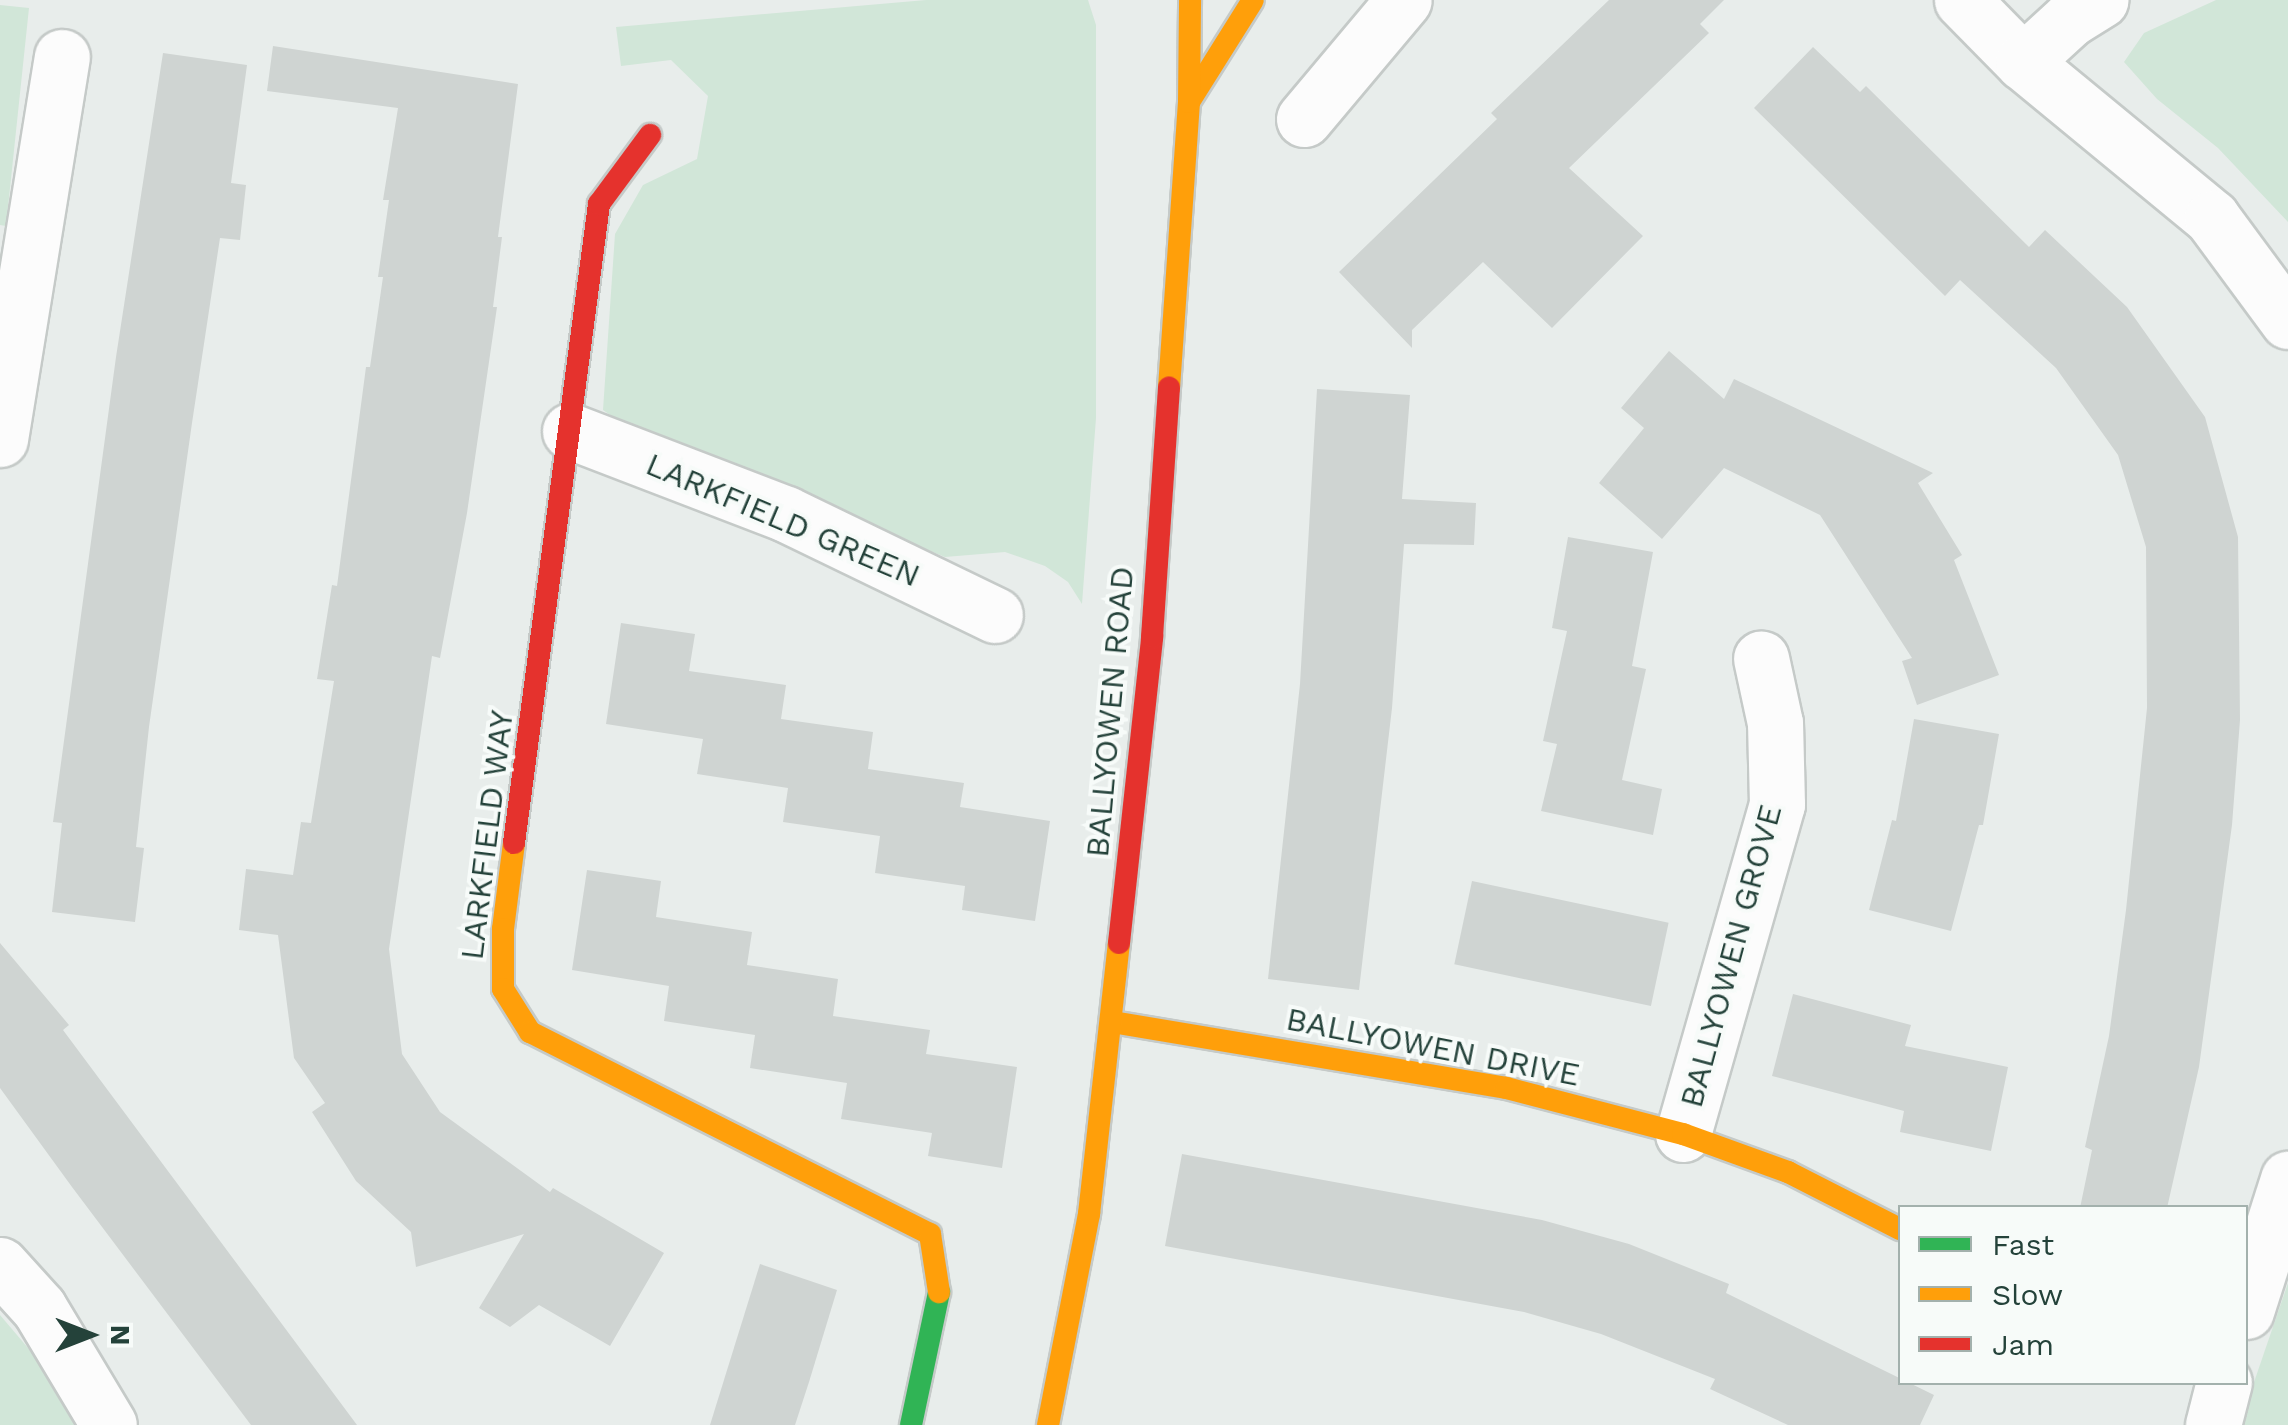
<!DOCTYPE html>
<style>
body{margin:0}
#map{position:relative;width:2288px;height:1425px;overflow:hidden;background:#e8edeb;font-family:"Work Sans",sans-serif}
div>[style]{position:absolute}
.green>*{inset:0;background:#d1e6d8}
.building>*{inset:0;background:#cfd4d2;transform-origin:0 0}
.roads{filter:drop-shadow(2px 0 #c5cac8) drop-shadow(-2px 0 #c5cac8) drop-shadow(0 2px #c5cac8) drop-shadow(0 -2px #c5cac8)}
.street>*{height:55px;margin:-27.5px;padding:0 27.5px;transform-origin:27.5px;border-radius:27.5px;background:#fcfcfc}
.fast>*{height:22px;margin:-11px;padding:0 11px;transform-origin:11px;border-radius:11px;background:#30b455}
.slow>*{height:22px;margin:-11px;padding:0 11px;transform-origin:11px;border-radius:11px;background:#ff9f0a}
.jam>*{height:22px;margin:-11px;padding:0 11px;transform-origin:11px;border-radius:11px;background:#e5322d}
span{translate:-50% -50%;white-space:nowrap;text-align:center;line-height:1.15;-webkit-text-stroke:8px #f7fbf9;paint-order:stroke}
.street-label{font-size:32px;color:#24423a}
.legend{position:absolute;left:1898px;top:1205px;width:350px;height:180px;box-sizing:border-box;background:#f7fbf9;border:2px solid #a3b1ad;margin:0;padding:12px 18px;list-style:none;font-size:30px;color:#24423a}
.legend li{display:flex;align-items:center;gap:20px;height:50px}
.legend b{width:50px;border:2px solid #a3b1ad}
.north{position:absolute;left:40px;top:1285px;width:100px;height:100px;-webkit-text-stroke:8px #f7fbf9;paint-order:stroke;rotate:90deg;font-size:28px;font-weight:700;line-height:40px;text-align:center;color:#24423a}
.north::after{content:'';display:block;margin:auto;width:35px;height:45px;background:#24423a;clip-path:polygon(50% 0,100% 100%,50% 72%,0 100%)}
</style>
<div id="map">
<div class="green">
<i style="clip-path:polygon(926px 0,1088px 0,1096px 25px,1096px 418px,1082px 604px,1068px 582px,1045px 566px,1005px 552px,945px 557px,633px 431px,603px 410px,615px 234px,643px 185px,697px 159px,708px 96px,671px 60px,621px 66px,616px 27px)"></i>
<i style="clip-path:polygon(2216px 0,2288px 0,2288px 222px,2218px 148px,2157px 99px,2124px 62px,2144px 33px)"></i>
<i style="clip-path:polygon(0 5px,29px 8px,6px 226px,0 225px)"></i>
<i style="clip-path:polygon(2288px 1283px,2288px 1425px,2240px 1425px,2240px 1423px)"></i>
<i style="clip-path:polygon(0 1315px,62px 1388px,79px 1425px,0 1425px)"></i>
</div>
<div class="building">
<i style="clip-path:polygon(1609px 0,1724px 0,1700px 24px,1709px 33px,1569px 168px,1643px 236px,1552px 328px,1483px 262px,1412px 330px,1412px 348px,1339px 272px,1497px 119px,1491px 113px)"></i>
<i style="clip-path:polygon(273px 46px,518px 84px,498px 237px,502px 237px,493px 307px,497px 307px,467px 513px,440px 658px,432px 656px,389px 949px,402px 1054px,440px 1112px,550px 1192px,553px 1188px,664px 1253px,610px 1346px,539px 1305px,510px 1327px,479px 1308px,524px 1234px,416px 1267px,411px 1232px,356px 1181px,312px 1112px,325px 1103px,294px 1058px,278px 935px,239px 930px,246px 869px,293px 875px,301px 822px,311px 823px,334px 681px,317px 679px,332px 585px,337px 586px,366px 367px,370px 367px,383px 277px,378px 277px,389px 200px,383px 200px,398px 108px,267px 91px)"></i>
<i style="clip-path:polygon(1813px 47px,1860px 92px,1866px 86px,2029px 247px,2045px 230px,2078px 261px,2127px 307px,2205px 417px,2238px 537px,2240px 720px,2232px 825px,2199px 1067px,2167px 1208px,2080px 1208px,2092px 1150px,2085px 1147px,2109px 1036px,2126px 910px,2147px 708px,2146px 547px,2118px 455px,2056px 368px,1960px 280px,1945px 296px,1754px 108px)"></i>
<i style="clip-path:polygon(163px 53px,247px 65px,231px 183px,246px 185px,240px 240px,220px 238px,192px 423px,149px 727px,136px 847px,144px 848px,135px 922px,52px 912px,62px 823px,53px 822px,116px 357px)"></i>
<i style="clip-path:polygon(1669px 351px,1724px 399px,1734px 379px,1933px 473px,1918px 483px,1962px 555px,1954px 560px,1999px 675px,1917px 705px,1902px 661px,1912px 658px,1820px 515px,1773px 492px,1724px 468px,1662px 539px,1599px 483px,1644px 428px,1621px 408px)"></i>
<i style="clip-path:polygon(1317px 389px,1410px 395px,1402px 499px,1476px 503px,1474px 545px,1404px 544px,1392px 708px,1359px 990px,1268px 979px,1300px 684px)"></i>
<i style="clip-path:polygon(1568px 537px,1653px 552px,1632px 666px,1646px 669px,1622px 780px,1662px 789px,1653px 835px,1541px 811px,1557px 744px,1543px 741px,1567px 631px,1552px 628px)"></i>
<i style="clip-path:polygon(621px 623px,695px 634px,689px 671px,786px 685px,781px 719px,873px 732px,868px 769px,964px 783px,960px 807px,1050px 821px,1035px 921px,962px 910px,965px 886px,875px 873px,880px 836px,783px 822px,788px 788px,697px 774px,703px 739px,606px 724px)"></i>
<i style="clip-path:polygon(1914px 719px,1999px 734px,1983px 825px,1979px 825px,1951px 931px,1869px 910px,1892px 820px,1896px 821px)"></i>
<i style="clip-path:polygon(587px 870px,661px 881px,656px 917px,752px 932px,747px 965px,838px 979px,833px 1016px,930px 1030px,926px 1054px,1017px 1067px,1002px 1168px,928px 1156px,932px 1133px,841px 1119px,847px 1083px,750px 1068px,755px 1035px,664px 1021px,669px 986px,572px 970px)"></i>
<i style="left:1472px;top:881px;width:201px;height:85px;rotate:12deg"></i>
<i style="clip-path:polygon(0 943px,69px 1025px,63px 1030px,357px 1425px,251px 1425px,72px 1187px,0 1088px)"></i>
<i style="clip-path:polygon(1793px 994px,1911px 1025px,1905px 1046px,2008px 1067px,1991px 1151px,1900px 1132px,1904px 1111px,1772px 1076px)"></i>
<i style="clip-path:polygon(1182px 1154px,1542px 1220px,1629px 1244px,1729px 1284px,1726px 1293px,1934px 1395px,1920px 1425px,1788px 1425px,1710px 1389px,1715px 1379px,1601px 1334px,1524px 1312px,1165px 1246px)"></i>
<i style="clip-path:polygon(760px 1264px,837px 1290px,809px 1382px,795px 1425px,710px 1425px)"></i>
</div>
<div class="roads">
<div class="street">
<i style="left:1962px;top:0;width:87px;rotate:45.5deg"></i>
<i style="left:2023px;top:62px;width:245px;rotate:39.5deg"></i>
<i style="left:2212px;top:218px;width:128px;rotate:53.6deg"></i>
<i style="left:2023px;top:62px;width:64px;rotate:-42.5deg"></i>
<i style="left:2070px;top:19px;width:36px;rotate:-32deg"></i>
<i style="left:1304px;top:119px;width:155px;rotate:-50deg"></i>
<i style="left:570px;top:431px;width:231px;rotate:21deg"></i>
<i style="left:786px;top:514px;width:232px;rotate:25.8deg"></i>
<i style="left:0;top:439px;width:387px;rotate:-80.8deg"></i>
<i style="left:1683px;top:1134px;width:343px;rotate:-74.1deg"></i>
<i style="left:1777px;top:804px;width:81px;rotate:-91.4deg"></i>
<i style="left:1775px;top:723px;width:66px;rotate:-102.2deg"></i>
<i style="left:0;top:1265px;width:58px;rotate:47.8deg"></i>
<i style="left:39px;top:1308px;width:136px;rotate:59.1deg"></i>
<i style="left:2246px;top:1311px;width:139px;rotate:-72.3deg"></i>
<i style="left:2213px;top:1425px;width:44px;rotate:-75.7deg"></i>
</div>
<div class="fast">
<i style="left:911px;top:1425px;width:136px;rotate:-78.1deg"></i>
</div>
<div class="slow">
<i style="left:1189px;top:102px;width:120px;rotate:-57.9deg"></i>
<i style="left:1169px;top:388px;width:287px;rotate:-86deg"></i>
<i style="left:1189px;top:102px;width:102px;rotate:-89.4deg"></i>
<i style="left:514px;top:843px;width:87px;rotate:97.3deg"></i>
<i style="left:503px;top:929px;width:60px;rotate:90deg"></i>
<i style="left:503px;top:989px;width:51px;rotate:57.9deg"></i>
<i style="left:530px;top:1032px;width:448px;rotate:26.8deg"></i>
<i style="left:930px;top:1234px;width:59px;rotate:81.2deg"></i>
<i style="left:1112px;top:1022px;width:399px;rotate:9.5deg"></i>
<i style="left:1506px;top:1088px;width:183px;rotate:14.6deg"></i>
<i style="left:1683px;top:1134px;width:112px;rotate:19.9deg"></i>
<i style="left:1788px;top:1172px;width:126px;rotate:27deg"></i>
<i style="left:1048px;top:1425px;width:215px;rotate:-79deg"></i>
<i style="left:1089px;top:1214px;width:273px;rotate:-83.7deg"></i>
</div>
<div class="jam">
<i style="left:514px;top:843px;width:645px;rotate:-82.42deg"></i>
<i style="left:599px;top:204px;width:86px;rotate:-53.5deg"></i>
<i style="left:1119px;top:943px;width:308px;rotate:-83.8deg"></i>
<i style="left:1152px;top:637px;width:250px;rotate:-86.1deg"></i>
</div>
</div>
<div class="street-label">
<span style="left:783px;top:520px;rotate:23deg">LARKFIELD GREEN</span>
<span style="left:1110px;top:712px;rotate:-85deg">BALLYOWEN ROAD</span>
<span style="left:487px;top:835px;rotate:-83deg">LARKFIELD WAY</span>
<span style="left:1731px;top:956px;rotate:-75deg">BALLYOWEN GROVE</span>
<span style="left:1433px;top:1047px;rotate:11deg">BALLYOWEN DRIVE</span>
</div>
<ul class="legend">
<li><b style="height:12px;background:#30b455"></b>Fast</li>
<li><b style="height:12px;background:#ff9f0a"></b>Slow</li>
<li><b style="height:12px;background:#e5322d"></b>Jam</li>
</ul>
<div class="north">N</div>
</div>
